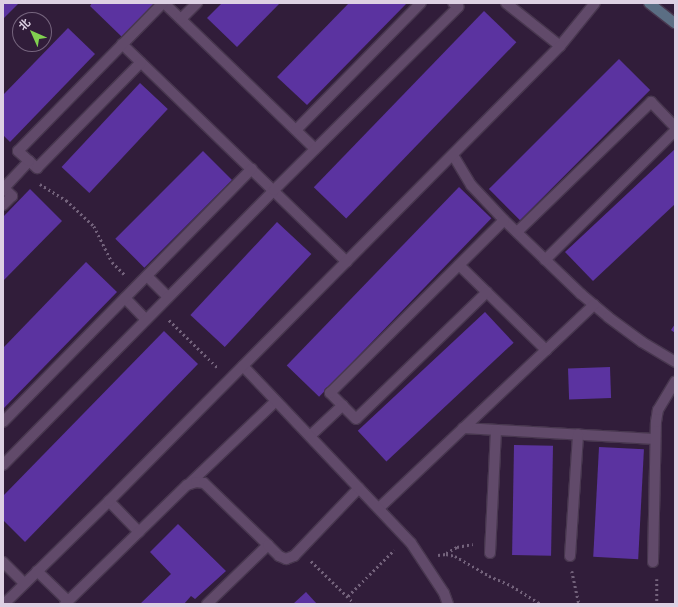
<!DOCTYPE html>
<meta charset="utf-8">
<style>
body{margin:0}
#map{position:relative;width:678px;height:607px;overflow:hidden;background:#311d3a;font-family:Quicksand,"Noto Sans SC",sans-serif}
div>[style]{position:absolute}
.building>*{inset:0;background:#5b33a0;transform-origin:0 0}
.path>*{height:2.5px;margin-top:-1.25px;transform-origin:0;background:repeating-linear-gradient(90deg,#73627b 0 2px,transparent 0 5px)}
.roads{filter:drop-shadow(1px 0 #48374f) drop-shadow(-1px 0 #48374f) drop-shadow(0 1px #48374f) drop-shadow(0 -1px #48374f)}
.service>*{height:10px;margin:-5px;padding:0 5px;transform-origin:5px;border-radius:5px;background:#614a6a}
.minor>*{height:10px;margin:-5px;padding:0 5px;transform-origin:5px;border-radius:5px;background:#614a6a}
.secondary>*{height:10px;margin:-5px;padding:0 5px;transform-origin:5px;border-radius:5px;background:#5b6e84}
span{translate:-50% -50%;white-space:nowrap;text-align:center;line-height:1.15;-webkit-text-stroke:3px #311d3a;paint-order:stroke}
.frame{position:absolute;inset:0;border:4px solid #ddd1e3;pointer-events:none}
.north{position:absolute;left:12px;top:12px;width:40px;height:40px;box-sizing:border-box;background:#311d3a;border:1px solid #76657e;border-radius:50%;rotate:315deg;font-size:11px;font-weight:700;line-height:16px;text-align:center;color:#ddd1e3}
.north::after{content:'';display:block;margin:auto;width:14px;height:18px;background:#81d050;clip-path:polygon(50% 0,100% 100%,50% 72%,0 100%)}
</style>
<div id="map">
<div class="building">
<i style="clip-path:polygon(3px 3px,19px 3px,3px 19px)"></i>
<i style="clip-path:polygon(92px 3px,155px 3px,122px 37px,90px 6px)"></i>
<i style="clip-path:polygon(222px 3px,280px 3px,237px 47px,207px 18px)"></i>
<i style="clip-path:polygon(349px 3px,407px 3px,307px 105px,277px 77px)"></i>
<i style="left:484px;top:11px;width:45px;height:245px;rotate:44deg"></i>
<i style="clip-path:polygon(68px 28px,95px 54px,10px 142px,3px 135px,3px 95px)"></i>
<i style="left:619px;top:59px;width:44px;height:184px;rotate:45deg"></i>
<i style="left:140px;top:83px;width:38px;height:115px;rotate:43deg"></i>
<i style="clip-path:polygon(675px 149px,675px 204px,593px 281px,565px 252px)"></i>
<i style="left:203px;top:151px;width:41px;height:124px;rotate:45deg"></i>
<i style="left:459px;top:187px;width:45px;height:248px;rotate:44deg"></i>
<i style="clip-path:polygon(30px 189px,62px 221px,3px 281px,3px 217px)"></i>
<i style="left:277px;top:222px;width:47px;height:127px;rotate:43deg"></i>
<i style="clip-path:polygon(86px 262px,117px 292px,3px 409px,3px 348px)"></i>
<i style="left:485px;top:312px;width:42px;height:174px;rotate:47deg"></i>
<i style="clip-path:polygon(675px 324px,675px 333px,671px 330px)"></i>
<i style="clip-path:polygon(164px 331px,198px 364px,25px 542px,3px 520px,3px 496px)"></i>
<i style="left:610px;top:367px;width:31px;height:42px;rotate:88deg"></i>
<i style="left:514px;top:445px;width:39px;height:110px;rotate:1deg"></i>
<i style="left:599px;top:447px;width:45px;height:110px;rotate:3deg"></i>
<i style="clip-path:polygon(178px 524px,226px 571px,195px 599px,191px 596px,184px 604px,140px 604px,171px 574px,150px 552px)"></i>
<i style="clip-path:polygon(306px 592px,317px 604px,293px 604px)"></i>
</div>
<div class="path">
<i style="left:40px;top:184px;width:31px;rotate:32deg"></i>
<i style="left:66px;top:200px;width:38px;rotate:43deg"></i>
<i style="left:94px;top:226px;width:40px;rotate:63.4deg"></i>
<i style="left:112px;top:262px;width:18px;rotate:45deg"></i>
<i style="left:169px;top:320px;width:69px;rotate:44.4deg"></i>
<i style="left:446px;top:553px;width:13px;rotate:-29deg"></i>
<i style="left:457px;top:547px;width:16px;rotate:-11deg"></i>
<i style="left:438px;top:555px;width:8px;rotate:-7deg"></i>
<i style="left:446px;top:554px;width:9px;rotate:13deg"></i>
<i style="left:455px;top:556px;width:39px;rotate:30deg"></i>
<i style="left:489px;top:576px;width:25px;rotate:23deg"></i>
<i style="left:512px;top:586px;width:34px;rotate:32deg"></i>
<i style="left:311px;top:561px;width:62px;rotate:44.3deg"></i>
<i style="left:572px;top:571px;width:34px;rotate:78deg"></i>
<i style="left:657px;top:579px;width:25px;rotate:90deg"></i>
<i style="left:348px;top:596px;width:65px;rotate:-45deg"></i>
</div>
<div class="roads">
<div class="service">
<i style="left:164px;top:3px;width:210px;rotate:44deg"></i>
<i style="left:181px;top:19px;width:23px;rotate:-45deg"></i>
<i style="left:122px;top:44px;width:313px;rotate:44.1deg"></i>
<i style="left:296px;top:130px;width:178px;rotate:-45.5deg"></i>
<i style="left:453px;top:155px;width:35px;rotate:59deg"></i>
<i style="left:471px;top:185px;width:48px;rotate:46.7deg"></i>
<i style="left:504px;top:220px;width:107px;rotate:43.9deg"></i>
<i style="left:581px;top:294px;width:35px;rotate:40deg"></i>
<i style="left:608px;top:317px;width:42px;rotate:36.3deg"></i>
<i style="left:642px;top:342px;width:39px;rotate:31deg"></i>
<i style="left:29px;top:161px;width:11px;rotate:41deg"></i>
<i style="left:37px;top:168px;width:148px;rotate:-45.5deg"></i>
<i style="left:3px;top:187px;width:13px;rotate:45deg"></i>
<i style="left:12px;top:196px;width:13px;rotate:135deg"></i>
<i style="left:4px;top:188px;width:37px;rotate:-47deg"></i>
<i style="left:29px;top:161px;width:15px;rotate:-138deg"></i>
<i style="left:18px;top:151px;width:207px;rotate:-45.6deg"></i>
<i style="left:517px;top:232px;width:187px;rotate:-44.1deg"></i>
<i style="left:651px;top:102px;width:35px;rotate:46deg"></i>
<i style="left:545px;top:260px;width:183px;rotate:-44.8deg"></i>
<i style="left:459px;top:265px;width:122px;rotate:44.3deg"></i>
<i style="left:147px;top:276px;width:30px;rotate:45deg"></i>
<i style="left:487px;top:292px;width:182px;rotate:135.9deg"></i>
<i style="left:356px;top:419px;width:37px;rotate:-135deg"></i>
<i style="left:330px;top:393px;width:245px;rotate:-44.8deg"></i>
<i style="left:125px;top:298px;width:30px;rotate:46deg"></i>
<i style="left:3px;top:422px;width:355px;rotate:-45.5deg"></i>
<i style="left:463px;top:428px;width:192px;rotate:3.3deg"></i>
<i style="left:310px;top:436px;width:45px;rotate:-43.2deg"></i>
<i style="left:3px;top:465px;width:386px;rotate:-45.4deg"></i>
<i style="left:274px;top:190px;width:260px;rotate:-44.8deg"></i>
<i style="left:458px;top:7px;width:6px;rotate:-141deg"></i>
<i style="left:189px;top:484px;width:120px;rotate:-43.7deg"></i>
<i style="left:109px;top:501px;width:43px;rotate:45.9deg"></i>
<i style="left:379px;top:508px;width:296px;rotate:-43.4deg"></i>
<i style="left:490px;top:553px;width:123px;rotate:-87.2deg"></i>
<i style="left:570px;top:556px;width:122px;rotate:-86.2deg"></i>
<i style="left:3px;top:562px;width:30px;rotate:45deg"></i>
<i style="left:653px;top:562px;width:140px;rotate:-88.8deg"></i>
<i style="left:656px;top:422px;width:12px;rotate:-81deg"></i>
<i style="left:658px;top:410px;width:33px;rotate:-59deg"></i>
<i style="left:37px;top:571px;width:43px;rotate:44.1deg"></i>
<i style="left:65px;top:604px;width:170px;rotate:-44.3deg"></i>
<i style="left:187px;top:485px;width:9px;rotate:-18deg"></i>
<i style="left:196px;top:482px;width:8px;rotate:7deg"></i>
<i style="left:204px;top:483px;width:89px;rotate:44.1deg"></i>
<i style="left:207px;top:604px;width:85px;rotate:-44deg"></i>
<i style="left:268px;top:545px;width:16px;rotate:45deg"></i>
<i style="left:279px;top:556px;width:8px;rotate:23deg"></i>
<i style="left:286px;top:559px;width:9px;rotate:-21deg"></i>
<i style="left:294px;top:556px;width:94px;rotate:-46.3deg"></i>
</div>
<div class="minor">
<i style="left:506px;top:3px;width:69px;rotate:38.5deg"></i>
<i style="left:560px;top:46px;width:55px;rotate:-50.9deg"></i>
<i style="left:243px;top:366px;width:244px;rotate:46.5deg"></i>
<i style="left:411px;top:543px;width:60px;rotate:56.6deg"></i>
<i style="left:444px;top:593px;width:12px;rotate:70deg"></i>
<i style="left:4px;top:604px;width:147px;rotate:-44.4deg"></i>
<i style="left:109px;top:501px;width:641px;rotate:-45.25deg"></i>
</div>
<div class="secondary">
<i style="left:649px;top:3px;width:33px;rotate:38deg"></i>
</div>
</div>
<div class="frame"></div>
<div class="north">北</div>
</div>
